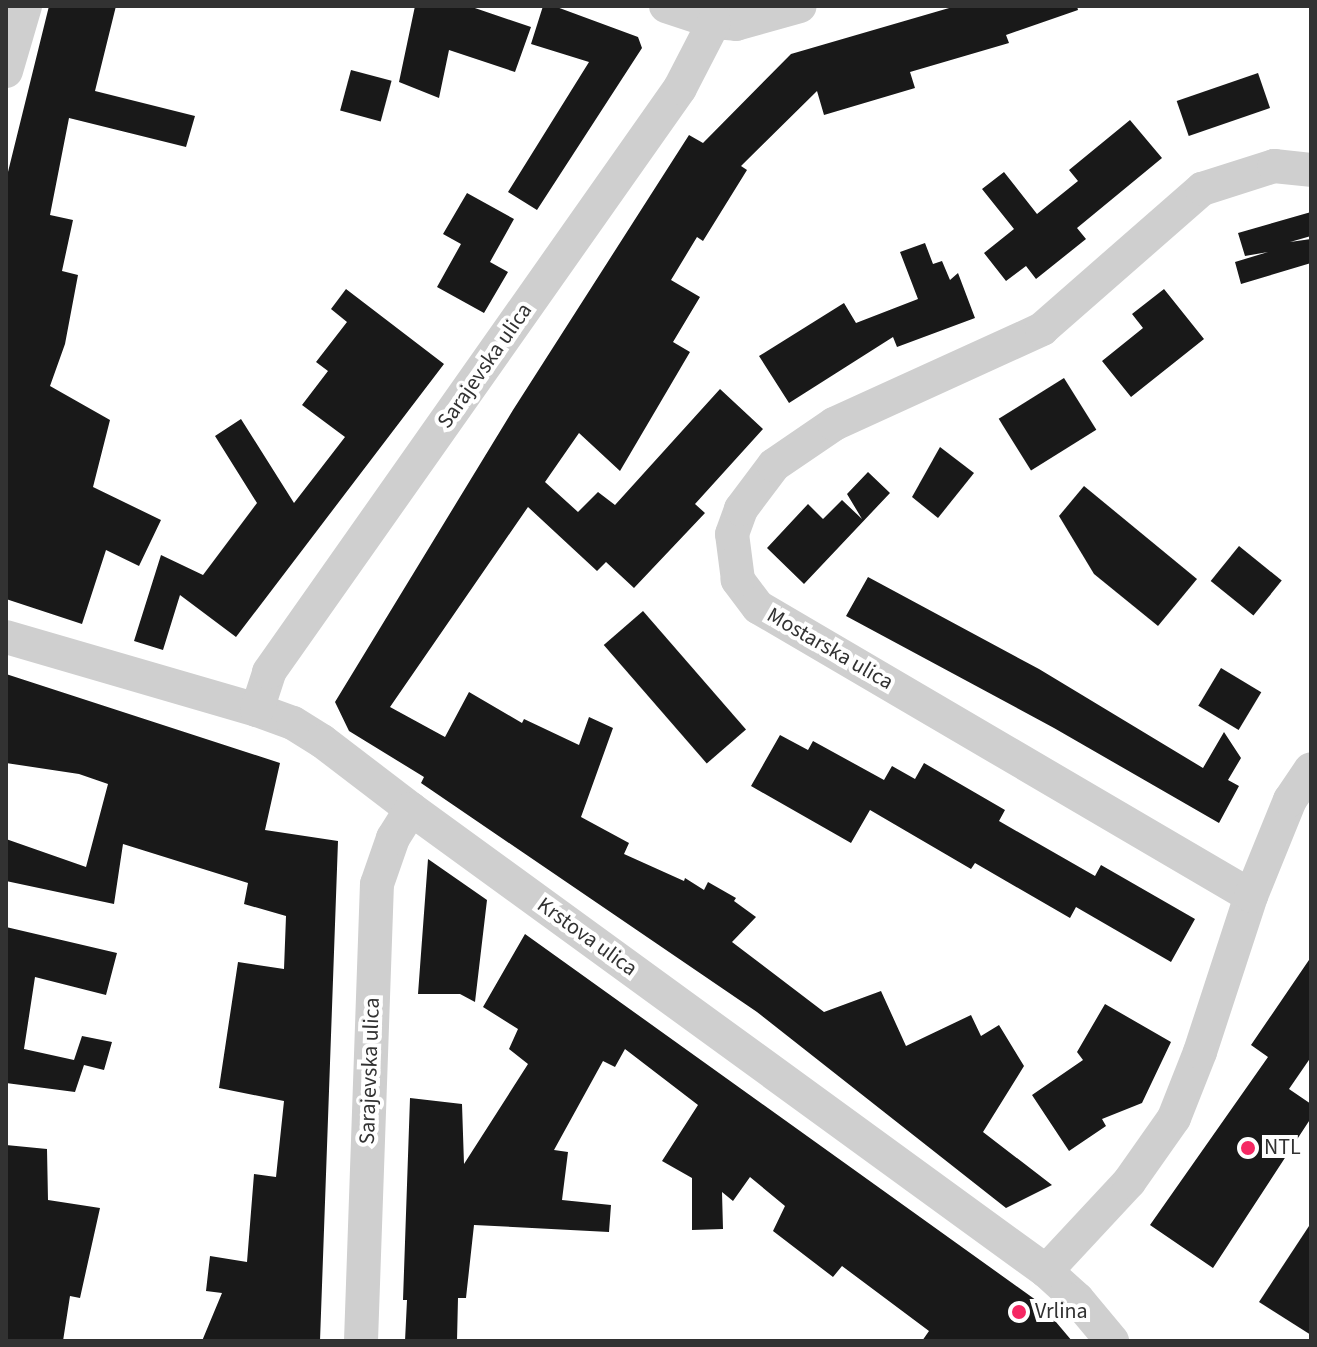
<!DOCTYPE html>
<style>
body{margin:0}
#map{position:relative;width:1317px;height:1347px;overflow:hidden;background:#fff;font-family:"Source Sans 3",sans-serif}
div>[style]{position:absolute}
.building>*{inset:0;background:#191919;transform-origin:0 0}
.minor>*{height:34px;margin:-17px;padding:0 17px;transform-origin:17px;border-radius:17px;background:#cfcfcf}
.dots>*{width:22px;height:22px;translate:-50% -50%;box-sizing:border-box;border:4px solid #fff;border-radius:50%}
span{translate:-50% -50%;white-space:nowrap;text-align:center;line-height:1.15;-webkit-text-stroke:8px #fff;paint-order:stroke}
.street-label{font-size:22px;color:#323232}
.poi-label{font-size:22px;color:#323232}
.left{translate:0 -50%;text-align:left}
.frame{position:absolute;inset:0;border:8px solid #323232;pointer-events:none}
</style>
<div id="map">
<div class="building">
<i style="clip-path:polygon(49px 6px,116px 6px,95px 91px,195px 116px,186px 147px,69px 118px,50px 215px,73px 220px,62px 271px,78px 275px,65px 344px,50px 386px,110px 420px,93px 487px,161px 520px,139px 566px,106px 550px,82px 624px,6px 599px,6px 180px)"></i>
<i style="clip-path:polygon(415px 6px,469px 6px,531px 27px,515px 72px,449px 50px,439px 98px,399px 82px)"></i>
<i style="clip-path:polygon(543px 6px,554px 6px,638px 37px,642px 48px,537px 210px,508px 192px,589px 62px,531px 44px)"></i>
<i style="clip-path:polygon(956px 6px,1077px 6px,1078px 10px,1006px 35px,1009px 43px,910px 72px,915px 88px,824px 115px,817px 91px,741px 166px,747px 170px,703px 241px,697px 237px,671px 280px,700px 297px,673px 342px,690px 352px,620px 471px,579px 433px,545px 482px,578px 512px,598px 492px,615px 505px,720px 389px,763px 429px,695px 504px,705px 513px,634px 588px,606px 562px,597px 571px,528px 507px,390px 707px,445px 737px,469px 692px,522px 723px,524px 719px,579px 745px,589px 717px,613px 728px,581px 817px,629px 843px,624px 854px,684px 881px,685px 878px,704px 890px,708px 882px,736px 898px,734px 901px,756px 917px,732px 942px,824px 1012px,881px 991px,906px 1046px,971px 1015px,981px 1036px,999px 1025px,1024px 1066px,983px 1132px,1052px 1185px,1006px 1208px,757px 1012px,421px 783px,424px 777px,349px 731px,335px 702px,513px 410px,689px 135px,703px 143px,791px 54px)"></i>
<i style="left:351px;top:70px;width:42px;height:42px;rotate:15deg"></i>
<i style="left:1258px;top:73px;width:37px;height:86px;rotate:71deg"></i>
<i style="clip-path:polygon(1130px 120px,1162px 158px,1077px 228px,1086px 239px,1036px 279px,1026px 266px,1006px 281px,984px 253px,1014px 229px,982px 189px,1004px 172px,1037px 214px,1078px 181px,1069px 170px)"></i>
<i style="clip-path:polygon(467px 193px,514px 219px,490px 262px,508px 272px,484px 313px,437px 287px,461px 244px,443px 234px)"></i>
<i style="clip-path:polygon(1311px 212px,1311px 236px,1290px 242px,1311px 239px,1311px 263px,1241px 284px,1235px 262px,1268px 252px,1245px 256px,1238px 233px)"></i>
<i style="clip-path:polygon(925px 243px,933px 264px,942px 261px,950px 280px,958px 273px,975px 318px,897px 347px,893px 337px,789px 403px,759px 356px,844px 303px,856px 323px,918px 299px,900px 252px)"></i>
<i style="clip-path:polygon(346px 289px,444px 364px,236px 637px,180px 595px,163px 650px,134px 641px,161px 555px,203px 575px,257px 503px,215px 436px,241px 419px,294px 503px,345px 437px,302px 405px,328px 371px,316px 362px,347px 322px,331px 309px)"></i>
<i style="clip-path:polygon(1164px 289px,1204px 339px,1131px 397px,1102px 361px,1143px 328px,1132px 314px)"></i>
<i style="left:1064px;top:378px;width:61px;height:77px;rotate:58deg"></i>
<i style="clip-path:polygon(940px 447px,974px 473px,938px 518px,912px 497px)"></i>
<i style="clip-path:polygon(868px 472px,890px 493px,804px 584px,767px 548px,808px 504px,823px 519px,842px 500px,862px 519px,847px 494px)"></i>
<i style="clip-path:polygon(1084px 486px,1197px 579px,1158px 626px,1094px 574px,1059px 516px)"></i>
<i style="left:1239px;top:546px;width:55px;height:45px;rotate:39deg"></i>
<i style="clip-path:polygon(868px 577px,1039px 669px,1203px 768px,1224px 732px,1241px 758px,1228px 780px,1239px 786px,1219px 823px,1054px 728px,846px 616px)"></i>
<i style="left:643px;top:611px;width:157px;height:52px;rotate:49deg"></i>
<i style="left:1221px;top:668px;width:47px;height:44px;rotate:31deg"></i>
<i style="clip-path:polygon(6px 674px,280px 763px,265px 830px,338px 841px,320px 1341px,202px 1341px,222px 1293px,206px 1291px,210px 1256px,247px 1262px,254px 1174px,276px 1177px,284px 1101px,219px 1088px,238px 962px,284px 969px,286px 916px,244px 904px,248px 883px,123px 844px,114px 904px,6px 881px,6px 839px,86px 867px,108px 784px,79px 774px,6px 763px)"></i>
<i style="clip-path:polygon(780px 735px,808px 750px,813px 741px,884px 780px,892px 766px,915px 779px,924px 763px,1005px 810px,999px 821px,1095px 876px,1101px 865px,1195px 919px,1171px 962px,1076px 907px,1070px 918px,975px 863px,971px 869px,870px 810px,851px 843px,751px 786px)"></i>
<i style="clip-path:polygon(428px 859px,487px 900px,475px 1002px,460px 994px,418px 994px)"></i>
<i style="clip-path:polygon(6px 927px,117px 953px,106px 995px,35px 977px,24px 1049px,74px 1060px,82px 1036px,112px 1042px,104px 1070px,84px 1065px,75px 1092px,6px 1083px)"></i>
<i style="clip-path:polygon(525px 934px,1040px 1303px,1072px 1341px,922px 1341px,929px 1331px,842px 1266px,833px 1277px,773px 1231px,785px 1206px,750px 1177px,733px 1201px,722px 1192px,723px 1229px,692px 1230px,692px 1178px,662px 1161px,698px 1105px,625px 1049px,615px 1067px,603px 1061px,554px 1150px,568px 1152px,562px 1200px,611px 1205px,609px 1232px,474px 1225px,466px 1298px,458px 1298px,457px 1341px,405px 1341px,407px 1300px,403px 1300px,410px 1098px,462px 1104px,464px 1164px,528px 1064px,509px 1049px,518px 1029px,483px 1007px)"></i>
<i style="clip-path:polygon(1311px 957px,1311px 1057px,1289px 1089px,1311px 1104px,1311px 1118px,1213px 1268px,1150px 1225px,1268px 1057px,1251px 1045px)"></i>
<i style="clip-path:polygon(1105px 1004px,1171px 1042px,1142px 1103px,1102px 1119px,1106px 1126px,1069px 1151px,1032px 1095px,1083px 1060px,1077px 1052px)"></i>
<i style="clip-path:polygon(6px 1145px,47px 1149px,48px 1200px,100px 1208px,80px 1298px,70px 1296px,63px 1341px,6px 1341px)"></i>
<i style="clip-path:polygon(1311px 1223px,1311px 1335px,1259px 1302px)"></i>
</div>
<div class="minor">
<i style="left:666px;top:6px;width:51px;rotate:18.4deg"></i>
<i style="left:714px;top:22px;width:22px;rotate:5deg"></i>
<i style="left:736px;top:24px;width:66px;rotate:-15.7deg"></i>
<i style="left:6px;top:71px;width:68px;rotate:-73.7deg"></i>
<i style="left:6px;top:637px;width:261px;rotate:16.2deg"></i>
<i style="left:257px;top:710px;width:38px;rotate:20deg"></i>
<i style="left:293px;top:723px;width:34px;rotate:32deg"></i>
<i style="left:322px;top:741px;width:112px;rotate:37.4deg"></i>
<i style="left:411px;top:809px;width:785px;rotate:36.04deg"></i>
<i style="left:1046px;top:1271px;width:42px;rotate:42.1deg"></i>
<i style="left:1077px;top:1299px;width:55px;rotate:50.2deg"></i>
<i style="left:257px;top:710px;width:40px;rotate:-72deg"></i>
<i style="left:269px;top:672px;width:714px;rotate:-54.86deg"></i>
<i style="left:680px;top:88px;width:74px;rotate:-62.7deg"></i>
<i style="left:1251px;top:896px;width:571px;rotate:-149.62deg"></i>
<i style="left:758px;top:607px;width:34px;rotate:-127deg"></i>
<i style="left:738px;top:580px;width:46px;rotate:-97.4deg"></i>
<i style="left:732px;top:534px;width:27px;rotate:-70deg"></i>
<i style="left:741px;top:509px;width:55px;rotate:-53.1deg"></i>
<i style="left:774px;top:465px;width:73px;rotate:-34.3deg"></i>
<i style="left:834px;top:424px;width:229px;rotate:-24.5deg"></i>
<i style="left:1042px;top:329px;width:213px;rotate:-41.2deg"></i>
<i style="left:1202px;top:189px;width:76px;rotate:-17.7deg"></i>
<i style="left:1274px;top:166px;width:37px;rotate:6deg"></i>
<i style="left:1046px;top:1271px;width:122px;rotate:-47deg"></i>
<i style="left:1129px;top:1182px;width:78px;rotate:-54.9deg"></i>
<i style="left:1174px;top:1118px;width:71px;rotate:-68.5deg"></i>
<i style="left:1200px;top:1052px;width:164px;rotate:-71.9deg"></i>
<i style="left:1251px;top:896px;width:104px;rotate:-67.9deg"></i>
<i style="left:1290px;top:800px;width:37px;rotate:-56deg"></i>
<i style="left:361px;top:1341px;width:457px;rotate:-88deg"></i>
<i style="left:377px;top:884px;width:49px;rotate:-70.8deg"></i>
<i style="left:393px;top:838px;width:34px;rotate:-58deg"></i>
</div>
<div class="dots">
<i style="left:1248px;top:1148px;background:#f52863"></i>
<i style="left:1019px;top:1312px;background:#f52863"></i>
</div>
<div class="street-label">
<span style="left:485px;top:366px;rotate:-55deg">Sarajevska ulica</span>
<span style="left:830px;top:649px;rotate:30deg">Mostarska ulica</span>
<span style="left:587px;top:937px;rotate:36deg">Krstova ulica</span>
<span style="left:370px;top:1071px;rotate:-88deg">Sarajevska ulica</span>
</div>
<div class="poi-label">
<span class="left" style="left:1264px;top:1148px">NTL</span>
<span class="left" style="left:1035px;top:1312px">Vrlina</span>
</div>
<div class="frame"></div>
</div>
